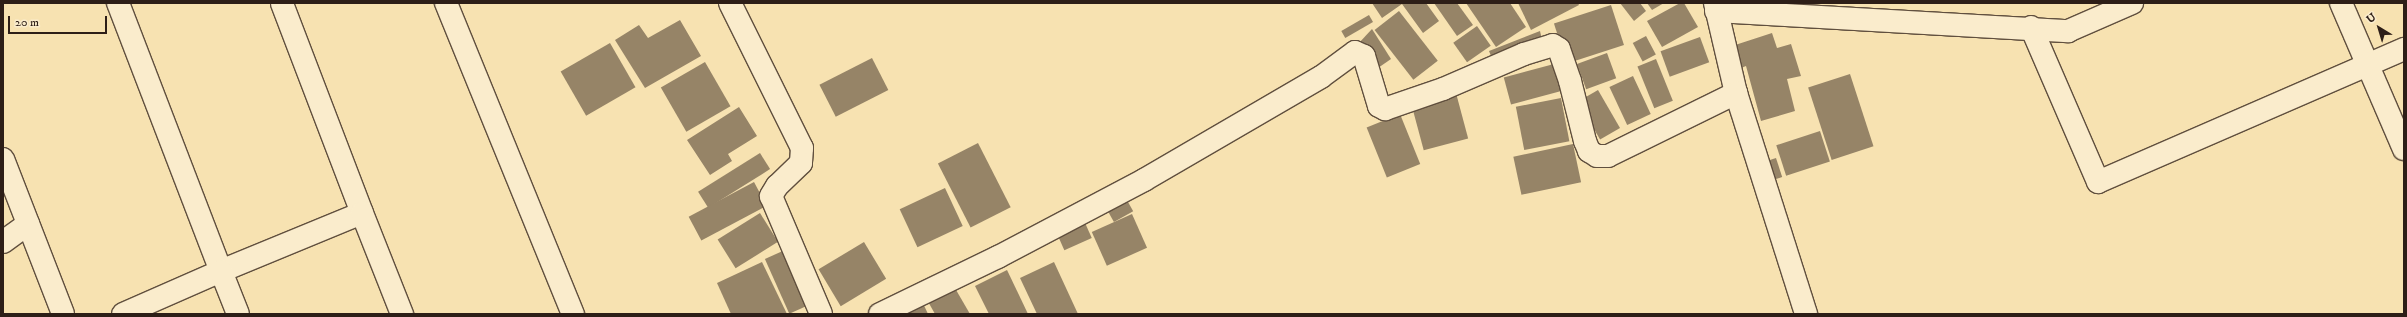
<!DOCTYPE html>
<style>
body{margin:0}
#map{position:relative;width:2407px;height:317px;overflow:hidden;background:#f7e2b1;font-family:"IM FELL DW Pica",serif}
div>[style]{position:absolute}
.building>*{inset:0;background:#968467;transform-origin:0 0}
.roads{filter:drop-shadow(1px 0 #604f3e) drop-shadow(-1px 0 #604f3e) drop-shadow(0 1px #604f3e) drop-shadow(0 -1px #604f3e)}
.minor>*{height:22px;margin:-11px;padding:0 11px;transform-origin:11px;border-radius:11px;background:#faeccc}
span{translate:-50% -50%;white-space:nowrap;text-align:center;line-height:1.15;-webkit-text-stroke:3px #faeccc;paint-order:stroke}
.frame{position:absolute;inset:0;border:4px solid #2d1e17;pointer-events:none}
.north{position:absolute;left:2359px;top:8px;width:40px;height:40px;-webkit-text-stroke:3px #faeccc;paint-order:stroke;rotate:322deg;font-size:11px;font-weight:700;line-height:16px;text-align:center;color:#2d1e17}
.north::after{content:'';display:block;margin:auto;width:14px;height:18px;background:#2d1e17;clip-path:polygon(50% 0,100% 100%,50% 72%,0 100%)}
.scale{position:absolute;left:8px;top:16px;width:99px;height:18px;box-sizing:border-box;border:2px solid #2d1e17;border-top:0;padding-left:5px;font-size:12px;line-height:14px;white-space:nowrap;color:#2d1e17;-webkit-text-stroke:3px #faeccc;paint-order:stroke}
</style>
<div id="map">
<div class="building">
<i style="clip-path:polygon(1372px 3px,1426px 3px,1439px 21px,1423px 33px,1402px 4px,1382px 18px)"></i>
<i style="clip-path:polygon(1434px 3px,1457px 3px,1473px 25px,1457px 36px)"></i>
<i style="clip-path:polygon(1466px 3px,1510px 3px,1526px 27px,1496px 47px)"></i>
<i style="clip-path:polygon(1518px 3px,1578px 3px,1579px 5px,1531px 30px)"></i>
<i style="clip-path:polygon(1620px 3px,1640px 3px,1646px 11px,1634px 21px)"></i>
<i style="clip-path:polygon(1647px 3px,1664px 3px,1652px 10px)"></i>
<i style="clip-path:polygon(1680px 3px,1684px 3px,1698px 27px,1662px 47px,1647px 21px)"></i>
<i style="left:1611px;top:5px;width:42px;height:60px;rotate:72deg"></i>
<i style="left:1399px;top:11px;width:63px;height:31px;rotate:52deg"></i>
<i style="left:1369px;top:15px;width:8px;height:32px;rotate:60deg"></i>
<i style="clip-path:polygon(680px 20px,701px 56px,645px 88px,615px 40px,639px 25px,648px 38px)"></i>
<i style="left:1477px;top:26px;width:24px;height:29px;rotate:55deg"></i>
<i style="clip-path:polygon(1372px 29px,1391px 59px,1378px 68px,1358px 44px)"></i>
<i style="clip-path:polygon(1540px 31px,1543px 44px,1493px 61px,1489px 51px)"></i>
<i style="clip-path:polygon(1772px 33px,1777px 48px,1791px 44px,1801px 76px,1787px 79px,1795px 111px,1761px 121px,1746px 66px,1736px 70px,1729px 47px)"></i>
<i style="left:1646px;top:36px;width:21px;height:15px;rotate:62deg"></i>
<i style="left:1700px;top:37px;width:27px;height:42px;rotate:70deg"></i>
<i style="left:610px;top:43px;width:51px;height:57px;rotate:60deg"></i>
<i style="left:1607px;top:53px;width:27px;height:32px;rotate:70deg"></i>
<i style="left:872px;top:58px;width:36px;height:59px;rotate:63deg"></i>
<i style="left:1656px;top:59px;width:45px;height:20px;rotate:68deg"></i>
<i style="left:705px;top:62px;width:51px;height:51px;rotate:60deg"></i>
<i style="left:1554px;top:64px;width:28px;height:52px;rotate:75deg"></i>
<i style="left:1850px;top:74px;width:76px;height:44px;rotate:72deg"></i>
<i style="left:1633px;top:76px;width:42px;height:26px;rotate:65deg"></i>
<i style="left:1598px;top:90px;width:44px;height:23px;rotate:60deg"></i>
<i style="left:1456px;top:93px;width:47px;height:46px;rotate:75deg"></i>
<i style="left:1561px;top:98px;width:44px;height:46px;rotate:79deg"></i>
<i style="clip-path:polygon(739px 107px,757px 136px,728px 154px,732px 161px,710px 175px,687px 140px)"></i>
<i style="left:1400px;top:114px;width:54px;height:36px;rotate:68deg"></i>
<i style="left:1820px;top:131px;width:32px;height:46px;rotate:72deg"></i>
<i style="left:978px;top:143px;width:72px;height:45px;rotate:63deg"></i>
<i style="left:1573px;top:144px;width:39px;height:61px;rotate:78deg"></i>
<i style="left:760px;top:153px;width:19px;height:73px;rotate:58deg"></i>
<i style="left:1776px;top:158px;width:20px;height:13px;rotate:72deg"></i>
<i style="left:754px;top:182px;width:27px;height:74px;rotate:62deg"></i>
<i style="left:945px;top:188px;width:42px;height:50px;rotate:65deg"></i>
<i style="left:1123px;top:193px;width:21px;height:22px;rotate:61deg"></i>
<i style="left:760px;top:213px;width:34px;height:50px;rotate:58deg"></i>
<i style="left:1132px;top:214px;width:37px;height:44px;rotate:66deg"></i>
<i style="left:1082px;top:216px;width:24px;height:30px;rotate:66deg"></i>
<i style="left:864px;top:242px;width:43px;height:53px;rotate:59deg"></i>
<i style="left:785px;top:250px;width:60px;height:22px;rotate:66deg"></i>
<i style="clip-path:polygon(762px 262px,787px 314px,731px 314px,717px 283px)"></i>
<i style="clip-path:polygon(1054px 262px,1078px 314px,1037px 314px,1020px 278px)"></i>
<i style="clip-path:polygon(1007px 270px,1028px 314px,989px 314px,975px 286px)"></i>
<i style="clip-path:polygon(952px 283px,970px 314px,935px 314px,926px 298px)"></i>
<i style="clip-path:polygon(921px 299px,928px 314px,902px 314px)"></i>
</div>
<div class="roads">
<div class="minor">
<i style="left:118px;top:3px;width:287px;rotate:69deg"></i>
<i style="left:221px;top:271px;width:152px;rotate:-22.4deg"></i>
<i style="left:362px;top:213px;width:225px;rotate:-110.9deg"></i>
<i style="left:446px;top:3px;width:336px;rotate:67.8deg"></i>
<i style="left:730px;top:3px;width:162px;rotate:63.6deg"></i>
<i style="left:802px;top:148px;width:15px;rotate:94deg"></i>
<i style="left:801px;top:163px;width:33px;rotate:136deg"></i>
<i style="left:777px;top:186px;width:12px;rotate:121deg"></i>
<i style="left:771px;top:196px;width:128px;rotate:67deg"></i>
<i style="left:1715px;top:3px;width:92px;rotate:76.9deg"></i>
<i style="left:1736px;top:93px;width:232px;rotate:72.4deg"></i>
<i style="left:2341px;top:3px;width:159px;rotate:66.7deg"></i>
<i style="left:1716px;top:11px;width:353px;rotate:3.3deg"></i>
<i style="left:2068px;top:31px;width:70px;rotate:-23.6deg"></i>
<i style="left:2031px;top:27px;width:169px;rotate:66.6deg"></i>
<i style="left:2098px;top:182px;width:334px;rotate:-23.5deg"></i>
<i style="left:3px;top:159px;width:166px;rotate:68.8deg"></i>
<i style="left:362px;top:213px;width:109px;rotate:68.4deg"></i>
<i style="left:3px;top:242px;width:31px;rotate:-36deg"></i>
<i style="left:123px;top:314px;width:107px;rotate:-23.7deg"></i>
<i style="left:221px;top:271px;width:46px;rotate:68.4deg"></i>
<i style="left:880px;top:314px;width:131px;rotate:-25.8deg"></i>
<i style="left:998px;top:257px;width:165px;rotate:-27.8deg"></i>
<i style="left:1144px;top:180px;width:205px;rotate:-30.2deg"></i>
<i style="left:1321px;top:77px;width:42px;rotate:-36.3deg"></i>
<i style="left:1355px;top:52px;width:10px;rotate:24deg"></i>
<i style="left:1364px;top:56px;width:52px;rotate:73.3deg"></i>
<i style="left:1379px;top:106px;width:7px;rotate:27deg"></i>
<i style="left:1385px;top:109px;width:61px;rotate:-19deg"></i>
<i style="left:1443px;top:89px;width:88px;rotate:-23.4deg"></i>
<i style="left:1524px;top:54px;width:30px;rotate:-17deg"></i>
<i style="left:1553px;top:45px;width:7px;rotate:34deg"></i>
<i style="left:1559px;top:49px;width:34px;rotate:71deg"></i>
<i style="left:1570px;top:81px;width:62px;rotate:76deg"></i>
<i style="left:1585px;top:141px;width:11px;rotate:68deg"></i>
<i style="left:1589px;top:151px;width:9px;rotate:32deg"></i>
<i style="left:1597px;top:156px;width:11px"></i>
<i style="left:1608px;top:156px;width:143px;rotate:-26.2deg"></i>
</div>
</div>
<div class="frame"></div>
<div class="north">U</div>
<div class="scale">20 m</div>
</div>
